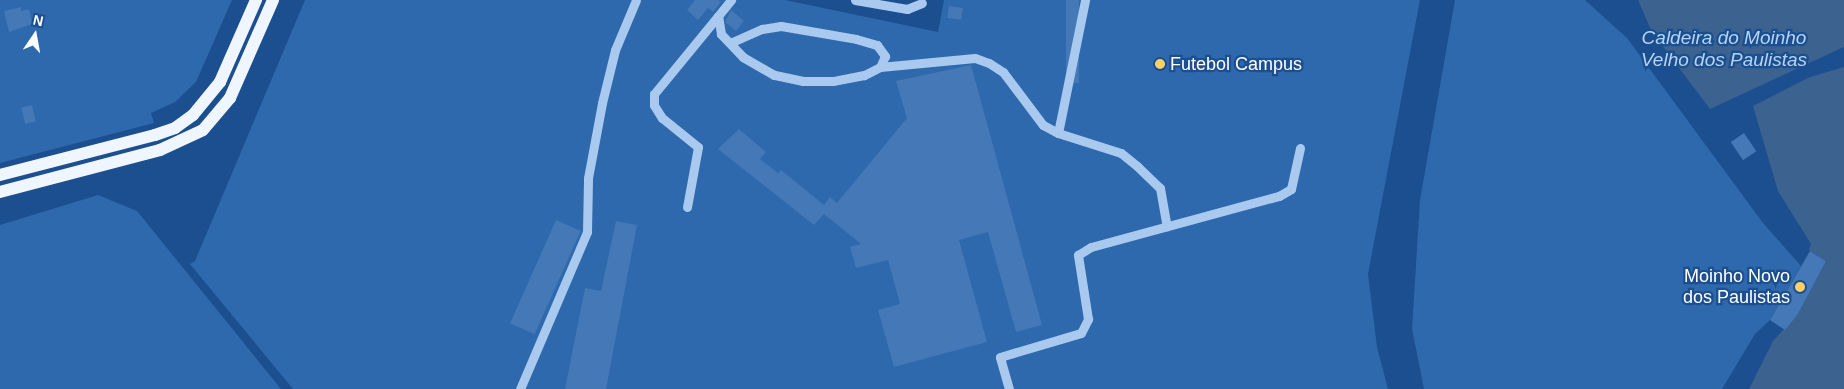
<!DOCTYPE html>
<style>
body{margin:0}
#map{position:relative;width:1844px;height:389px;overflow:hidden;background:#1b4f8f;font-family:Arial,sans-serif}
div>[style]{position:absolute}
.green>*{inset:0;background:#2e69ad}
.water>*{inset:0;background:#3c6290}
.building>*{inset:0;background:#4478b7;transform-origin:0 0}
.minor>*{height:9px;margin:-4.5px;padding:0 4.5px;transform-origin:4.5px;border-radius:4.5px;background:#a9c9ee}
.major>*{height:12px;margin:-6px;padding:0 6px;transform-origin:6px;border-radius:6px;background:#f0f6ff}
.dots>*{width:14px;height:14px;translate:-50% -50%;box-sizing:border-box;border:2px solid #1b4f8f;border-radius:50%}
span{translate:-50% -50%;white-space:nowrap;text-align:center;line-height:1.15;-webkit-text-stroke:4.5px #1b4f8f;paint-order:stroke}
.poi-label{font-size:18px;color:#fff}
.left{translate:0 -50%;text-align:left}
.right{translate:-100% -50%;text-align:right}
.water-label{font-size:19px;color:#b5d3f5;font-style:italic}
.north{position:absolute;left:10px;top:10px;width:50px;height:50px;-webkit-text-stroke:4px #1b4f8f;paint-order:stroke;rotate:12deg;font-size:14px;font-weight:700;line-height:20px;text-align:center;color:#fff}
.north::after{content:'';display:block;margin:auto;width:18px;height:22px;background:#fff;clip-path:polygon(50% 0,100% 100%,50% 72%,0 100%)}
</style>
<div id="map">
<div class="green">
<i style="clip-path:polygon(0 0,232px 0,196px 82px,175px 102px,151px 113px,154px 123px,0 163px)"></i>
<i style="clip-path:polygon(305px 0,785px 0,938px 32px,944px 0,1420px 0,1368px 274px,1377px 347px,1388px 389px,293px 389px,190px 264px,195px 261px)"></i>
<i style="clip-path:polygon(1455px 0,1585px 0,1627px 38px,1763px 223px,1801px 266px,1770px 320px,1755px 334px,1722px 389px,1424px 389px,1412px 329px,1420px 200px)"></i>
<i style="clip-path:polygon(98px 195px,137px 211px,281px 389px,0 389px,0 225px)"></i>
</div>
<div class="water">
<i style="clip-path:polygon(1638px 0,1844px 0,1844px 47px,1710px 109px,1652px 32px)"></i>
<i style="clip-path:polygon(1844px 67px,1844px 389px,1749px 389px,1773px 341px,1798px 314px,1826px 261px,1809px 250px,1811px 244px,1778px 191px,1753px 106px,1810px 77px)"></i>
</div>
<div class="building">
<i style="clip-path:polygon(695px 0,718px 0,721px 2px,713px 12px,708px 8px,698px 20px,687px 10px)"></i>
<i style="left:1066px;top:0;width:13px;height:83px"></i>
<i style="left:949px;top:6px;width:14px;height:12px;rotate:8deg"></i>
<i style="clip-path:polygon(21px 7px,21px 11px,29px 9px,32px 24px,9px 32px,4px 11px)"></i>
<i style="clip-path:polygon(731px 10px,744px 21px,736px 31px,725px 22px)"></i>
<i style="clip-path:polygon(971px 65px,1042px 325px,1016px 332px,988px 232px,959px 240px,987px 342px,894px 367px,878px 310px,900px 304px,888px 260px,856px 268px,850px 247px,861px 244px,824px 214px,814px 225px,718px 149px,739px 129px,766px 152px,760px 159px,778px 173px,781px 170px,824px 205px,830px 197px,837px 203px,907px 118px,896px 81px)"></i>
<i style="left:32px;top:105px;width:17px;height:11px;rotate:77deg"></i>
<i style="left:1744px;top:133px;width:22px;height:16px;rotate:56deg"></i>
<i style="left:556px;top:220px;width:27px;height:113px;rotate:24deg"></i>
<i style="clip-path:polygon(616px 221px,637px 225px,606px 389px,565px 389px,585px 288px,601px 291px)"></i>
<i style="clip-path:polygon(1810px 251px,1826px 261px,1798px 314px,1785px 330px,1770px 320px)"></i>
</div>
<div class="minor">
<i style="left:855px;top:0;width:53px;rotate:9.8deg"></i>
<i style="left:907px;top:9px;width:16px;rotate:-22deg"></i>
<i style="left:730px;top:43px;width:35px;rotate:-24deg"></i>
<i style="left:762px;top:29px;width:19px;rotate:-9deg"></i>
<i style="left:781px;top:26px;width:76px;rotate:9.8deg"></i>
<i style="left:856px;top:39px;width:22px;rotate:16deg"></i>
<i style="left:877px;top:45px;width:14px;rotate:54deg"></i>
<i style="left:885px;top:56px;width:12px;rotate:114deg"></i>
<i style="left:880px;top:67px;width:18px;rotate:153deg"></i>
<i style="left:864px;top:75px;width:32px;rotate:169deg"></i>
<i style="left:833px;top:81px;width:30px;rotate:180deg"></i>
<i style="left:803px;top:81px;width:30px;rotate:-168deg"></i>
<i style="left:774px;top:75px;width:36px;rotate:-150deg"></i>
<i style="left:743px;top:57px;width:32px;rotate:-134deg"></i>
<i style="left:721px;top:34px;width:18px;rotate:-99deg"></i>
<i style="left:718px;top:16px;width:21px;rotate:-51deg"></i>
<i style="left:880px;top:67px;width:95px;rotate:-5.4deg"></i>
<i style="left:975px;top:58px;width:15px;rotate:20deg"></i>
<i style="left:989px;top:63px;width:17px;rotate:33deg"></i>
<i style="left:1003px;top:72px;width:66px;rotate:53deg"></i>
<i style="left:1043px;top:125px;width:17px;rotate:28deg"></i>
<i style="left:1058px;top:133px;width:66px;rotate:17.6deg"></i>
<i style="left:1121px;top:153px;width:21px;rotate:39deg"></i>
<i style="left:1137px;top:166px;width:32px;rotate:44deg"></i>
<i style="left:1160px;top:188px;width:39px;rotate:80deg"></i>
<i style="left:1058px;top:133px;width:136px;rotate:-78.5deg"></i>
<i style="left:687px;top:207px;width:61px;rotate:-79.6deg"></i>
<i style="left:698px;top:147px;width:46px;rotate:-141.1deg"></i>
<i style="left:662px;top:118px;width:15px;rotate:-122deg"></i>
<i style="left:654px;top:105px;width:11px;rotate:-90deg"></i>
<i style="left:654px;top:94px;width:101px;rotate:-50.6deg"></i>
<i style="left:520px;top:389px;width:171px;rotate:-66.9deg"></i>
<i style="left:587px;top:232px;width:54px;rotate:-88.9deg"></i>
<i style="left:588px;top:178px;width:76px;rotate:-79.4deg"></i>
<i style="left:602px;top:103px;width:55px;rotate:-76.2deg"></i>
<i style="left:615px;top:50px;width:54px;rotate:-67.2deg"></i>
<i style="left:1009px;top:389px;width:33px;rotate:-106deg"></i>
<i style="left:1000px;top:357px;width:84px;rotate:-16.5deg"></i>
<i style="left:1081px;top:333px;width:16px;rotate:-63deg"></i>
<i style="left:1088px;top:319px;width:65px;rotate:-98.9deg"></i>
<i style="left:1078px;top:255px;width:15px;rotate:-32deg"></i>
<i style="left:1091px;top:247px;width:195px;rotate:-15.2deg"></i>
<i style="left:1279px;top:196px;width:14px;rotate:-30deg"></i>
<i style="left:1291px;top:189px;width:42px;rotate:-77.6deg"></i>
</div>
<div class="major">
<i style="left:0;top:175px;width:160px;rotate:-14.5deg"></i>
<i style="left:155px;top:135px;width:21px;rotate:-19deg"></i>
<i style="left:175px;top:128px;width:22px;rotate:-36deg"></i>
<i style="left:193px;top:115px;width:43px;rotate:-50.7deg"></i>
<i style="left:220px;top:82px;width:90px;rotate:-66.3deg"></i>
<i style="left:0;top:192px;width:165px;rotate:-14.7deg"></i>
<i style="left:160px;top:150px;width:47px;rotate:-24.9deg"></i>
<i style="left:203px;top:130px;width:42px;rotate:-49.8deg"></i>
<i style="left:230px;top:98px;width:107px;rotate:-66.3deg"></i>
</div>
<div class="dots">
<i style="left:1160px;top:64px;background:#ffd166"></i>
<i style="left:1800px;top:287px;background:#ffd166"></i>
</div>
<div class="poi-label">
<span class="left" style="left:1170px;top:64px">Futebol Campus</span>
<span class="right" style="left:1790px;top:287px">Moinho Novo<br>dos Paulistas</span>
</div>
<div class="water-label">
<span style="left:1724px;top:49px">Caldeira do Moinho<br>Velho dos Paulistas</span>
</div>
<div class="north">N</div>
</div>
